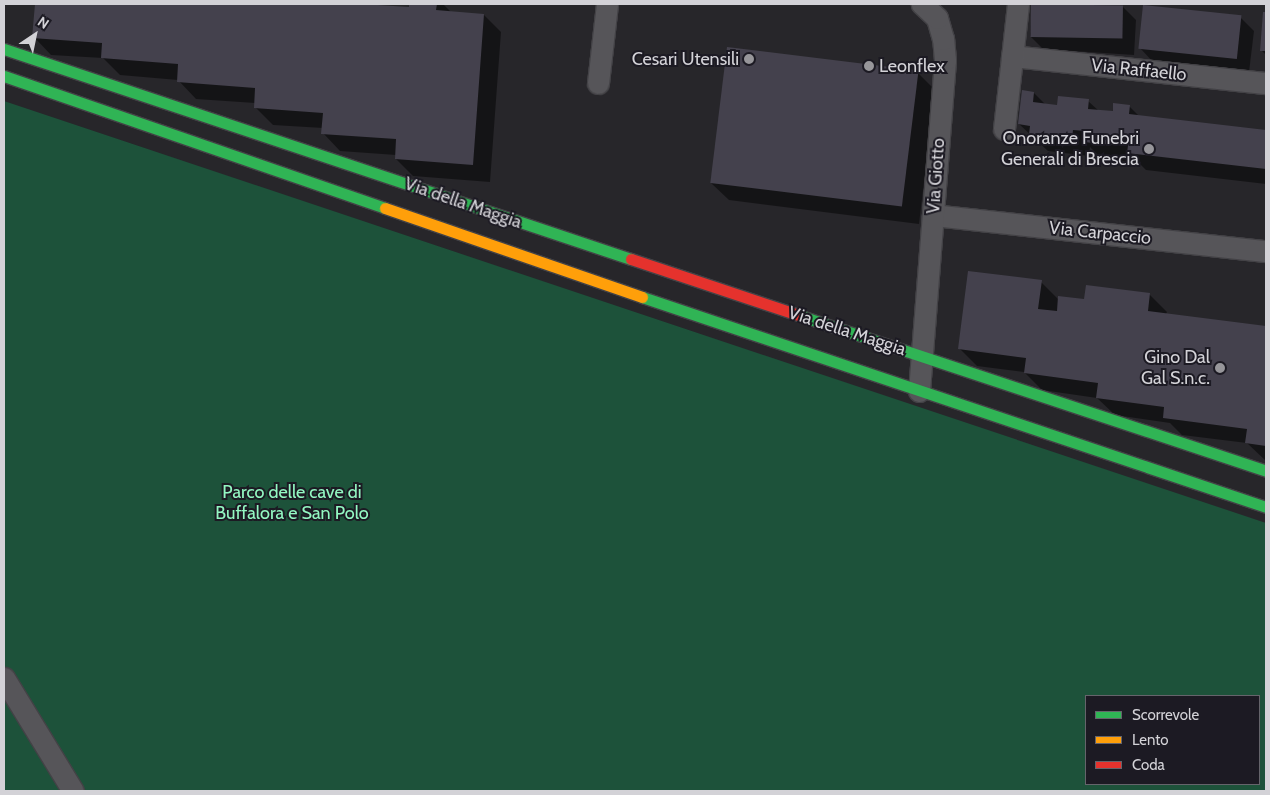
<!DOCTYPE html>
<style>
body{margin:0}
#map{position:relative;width:1270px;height:795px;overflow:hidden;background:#27262a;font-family:Cabin,sans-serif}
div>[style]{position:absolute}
.green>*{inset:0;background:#1d523a}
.shadow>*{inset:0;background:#0007}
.building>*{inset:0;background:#44414d;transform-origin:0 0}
.roads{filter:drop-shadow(1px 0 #434246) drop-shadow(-1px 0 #434246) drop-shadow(0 1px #434246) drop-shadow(0 -1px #434246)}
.street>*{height:21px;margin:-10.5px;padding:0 10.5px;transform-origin:10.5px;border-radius:10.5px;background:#565559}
.fast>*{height:11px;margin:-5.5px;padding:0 5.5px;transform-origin:5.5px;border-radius:5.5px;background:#30b455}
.slow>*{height:11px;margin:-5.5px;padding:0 5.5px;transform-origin:5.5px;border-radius:5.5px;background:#ff9f0a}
.jam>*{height:11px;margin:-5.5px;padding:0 5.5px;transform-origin:5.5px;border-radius:5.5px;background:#e5322d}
.dots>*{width:14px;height:14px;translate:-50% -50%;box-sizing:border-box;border:2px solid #1c1a23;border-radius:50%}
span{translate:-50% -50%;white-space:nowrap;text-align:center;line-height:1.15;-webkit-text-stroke:4px #1c1a23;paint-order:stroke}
.poi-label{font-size:18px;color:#d3d2d7}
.right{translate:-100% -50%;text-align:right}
.left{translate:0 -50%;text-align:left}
.street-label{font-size:18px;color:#d3d2d7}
.park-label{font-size:18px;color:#93f7c2}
.frame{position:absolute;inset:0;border:5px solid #d3d2d7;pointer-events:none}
.legend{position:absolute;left:1085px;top:695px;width:175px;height:90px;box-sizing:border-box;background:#1c1a23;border:1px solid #65646b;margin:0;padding:6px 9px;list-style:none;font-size:15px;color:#d3d2d7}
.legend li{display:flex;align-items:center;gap:10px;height:25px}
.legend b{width:25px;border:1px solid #65646b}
.north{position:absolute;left:10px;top:10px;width:50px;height:50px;-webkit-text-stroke:4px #1c1a23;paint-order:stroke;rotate:34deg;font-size:14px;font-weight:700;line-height:20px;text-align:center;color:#d3d2d7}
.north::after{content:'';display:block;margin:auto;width:18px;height:22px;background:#d3d2d7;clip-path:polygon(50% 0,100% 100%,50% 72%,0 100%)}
</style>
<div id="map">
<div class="green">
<i style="clip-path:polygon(evenodd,4px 101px,1266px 523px,1266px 791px,4px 791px,4px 101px,1086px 696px,1259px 696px,1259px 784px,1086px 784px,1086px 696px)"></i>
</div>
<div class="shadow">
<i style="clip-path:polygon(36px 4px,353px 4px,410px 9px,410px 4px,443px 4px,452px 13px,484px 15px,501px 32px,490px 182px,413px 176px,396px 159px,396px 155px,340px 151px,323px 133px,323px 128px,273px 125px,255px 107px,255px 103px,196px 99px,178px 80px,120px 75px,103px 58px,51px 55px,34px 37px)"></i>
<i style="clip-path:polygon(1032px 4px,1122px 6px,1136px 20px,1134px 55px,1043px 49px,1030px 36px)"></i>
<i style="clip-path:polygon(1264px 13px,1266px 13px,1266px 55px,1261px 50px)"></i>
<i style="clip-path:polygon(1240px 17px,1254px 31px,1249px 72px,1153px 62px,1140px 48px)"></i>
<i style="clip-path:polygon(917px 72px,935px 90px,919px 224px,729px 200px,711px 183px)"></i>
<i style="clip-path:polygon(1034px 93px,1046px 105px,1058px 107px,1088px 101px,1099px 111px,1114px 113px,1129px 106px,1140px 117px,1266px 132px,1266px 184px,1146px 170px,1132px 156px,1131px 162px,1102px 159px,1090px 147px,1089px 156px,1048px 151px,1019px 124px)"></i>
<i style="clip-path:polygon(1041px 282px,1059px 300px,1085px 301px,1149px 294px,1167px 312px,1166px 314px,1266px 327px,1266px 461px,1247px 443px,1182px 435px,1170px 423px,1115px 415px,1097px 398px,1042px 390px,1024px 372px,977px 366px,959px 348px)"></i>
</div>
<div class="building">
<i style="clip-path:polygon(35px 4px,362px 4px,409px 7px,409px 4px,437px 4px,436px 10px,484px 14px,473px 165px,395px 159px,396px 139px,321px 134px,323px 113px,254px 108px,255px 88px,177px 82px,178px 64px,101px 58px,102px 43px,32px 38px)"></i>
<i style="left:1031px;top:4px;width:92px;height:33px;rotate:1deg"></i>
<i style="left:1143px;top:5px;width:99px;height:44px;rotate:6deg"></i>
<i style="clip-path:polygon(1263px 12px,1266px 12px,1266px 51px,1260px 51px)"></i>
<i style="left:727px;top:47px;width:193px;height:137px;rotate:7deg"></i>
<i style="clip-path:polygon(1022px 90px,1034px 92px,1033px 102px,1057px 105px,1058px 96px,1089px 99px,1088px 109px,1113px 111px,1113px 103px,1130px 105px,1129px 114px,1266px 130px,1266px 169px,1127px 153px,1129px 138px,1115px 136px,1114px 145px,1084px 142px,1085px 131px,1073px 130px,1072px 139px,1029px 134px,1030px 126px,1018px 124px)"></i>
<i style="clip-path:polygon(968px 271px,1042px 280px,1038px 309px,1057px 311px,1058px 296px,1084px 299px,1086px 285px,1150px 293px,1148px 311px,1266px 326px,1266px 446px,1245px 443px,1247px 429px,1163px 418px,1164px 407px,1096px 398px,1098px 383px,1024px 373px,1026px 358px,958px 349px)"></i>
</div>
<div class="roads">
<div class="street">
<i style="left:1012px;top:56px;width:255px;rotate:6.1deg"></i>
<i style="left:598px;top:83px;width:80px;rotate:-83.5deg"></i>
<i style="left:1004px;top:129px;width:126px;rotate:-83.6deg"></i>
<i style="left:933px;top:215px;width:335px;rotate:6.2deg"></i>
<i style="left:919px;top:391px;width:332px;rotate:-85.5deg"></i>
<i style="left:945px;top:60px;width:21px;rotate:-95deg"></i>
<i style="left:943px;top:39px;width:22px;rotate:-106deg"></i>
<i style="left:937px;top:18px;width:21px;rotate:-137deg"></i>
<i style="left:4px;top:678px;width:132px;rotate:58.6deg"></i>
</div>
<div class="fast">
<i style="left:4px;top:49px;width:661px;rotate:18.52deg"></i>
<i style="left:4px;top:76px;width:403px;rotate:19.1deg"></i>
<i style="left:642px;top:297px;width:658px;rotate:18.6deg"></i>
<i style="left:801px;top:316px;width:490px;rotate:18.4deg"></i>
</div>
<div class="slow">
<i style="left:385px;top:208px;width:272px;rotate:19.1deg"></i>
</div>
<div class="jam">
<i style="left:631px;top:259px;width:179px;rotate:18.5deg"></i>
</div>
</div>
<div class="dots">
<i style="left:749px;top:59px;background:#97969a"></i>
<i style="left:869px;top:66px;background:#97969a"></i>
<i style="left:1149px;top:149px;background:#97969a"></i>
<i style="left:1220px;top:368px;background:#97969a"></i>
</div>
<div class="poi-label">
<span class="right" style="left:739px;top:59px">Cesari Utensili</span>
<span class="left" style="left:879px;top:66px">Leonflex</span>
<span class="right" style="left:1139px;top:149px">Onoranze Funebri<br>Generali di Brescia</span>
<span class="right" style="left:1210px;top:368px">Gino Dal<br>Gal S.n.c.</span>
</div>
<div class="street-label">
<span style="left:1139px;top:70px;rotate:6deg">Via Raffaello</span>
<span style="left:936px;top:176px;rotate:-86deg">Via Giotto</span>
<span style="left:463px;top:203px;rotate:19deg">Via della Maggia</span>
<span style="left:1100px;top:233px;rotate:6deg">Via Carpaccio</span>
<span style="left:847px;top:331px;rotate:18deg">Via della Maggia</span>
</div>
<div class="park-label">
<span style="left:292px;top:503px">Parco delle cave di<br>Buffalora e San Polo</span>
</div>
<div class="frame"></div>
<ul class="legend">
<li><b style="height:6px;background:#30b455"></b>Scorrevole</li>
<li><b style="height:6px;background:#ff9f0a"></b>Lento</li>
<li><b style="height:6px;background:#e5322d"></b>Coda</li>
</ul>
<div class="north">N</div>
</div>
